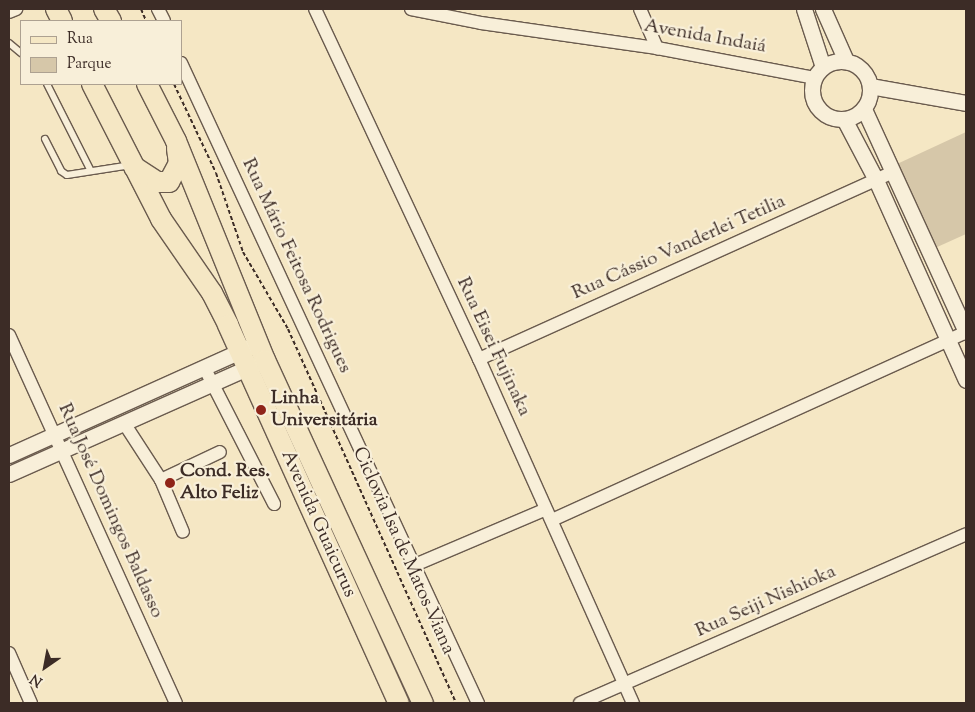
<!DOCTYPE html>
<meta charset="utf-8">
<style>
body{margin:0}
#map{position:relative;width:975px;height:712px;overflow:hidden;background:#f5e7c4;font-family:"Sorts Mill Goudy",serif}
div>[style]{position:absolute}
.green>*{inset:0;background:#d6c7a9}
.path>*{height:2px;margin-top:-1px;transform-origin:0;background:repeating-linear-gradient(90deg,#3c2c26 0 4px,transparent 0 6.5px)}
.roads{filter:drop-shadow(1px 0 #6a5b4e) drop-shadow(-1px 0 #6a5b4e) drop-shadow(0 1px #6a5b4e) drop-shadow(0 -1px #6a5b4e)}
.service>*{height:6px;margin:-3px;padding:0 3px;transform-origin:3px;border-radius:3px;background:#f8efd9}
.minor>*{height:12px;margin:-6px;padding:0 6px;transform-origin:6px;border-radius:6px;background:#f8efd9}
.tertiary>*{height:15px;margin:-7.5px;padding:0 7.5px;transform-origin:7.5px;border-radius:7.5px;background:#f8efd9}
.tertiary>.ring{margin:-7.5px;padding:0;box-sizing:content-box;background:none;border:15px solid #f8efd9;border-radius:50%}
.primary>*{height:20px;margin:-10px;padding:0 10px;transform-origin:10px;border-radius:10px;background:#f5e7c4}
.dots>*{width:14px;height:14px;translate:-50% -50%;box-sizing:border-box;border:2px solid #f8efd9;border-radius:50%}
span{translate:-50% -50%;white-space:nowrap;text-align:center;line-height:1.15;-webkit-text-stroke:4.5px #f8efd9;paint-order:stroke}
.street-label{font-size:19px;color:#3c2c26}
.poi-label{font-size:19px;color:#3c2c26;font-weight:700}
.left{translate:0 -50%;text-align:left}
.frame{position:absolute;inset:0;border:10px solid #3c2c26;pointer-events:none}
.legend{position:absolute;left:20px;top:20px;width:162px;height:65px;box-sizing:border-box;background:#f8efd9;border:1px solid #ada191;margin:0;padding:6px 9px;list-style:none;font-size:15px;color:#3c2c26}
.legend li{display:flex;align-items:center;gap:10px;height:25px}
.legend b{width:25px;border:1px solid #ada191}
.north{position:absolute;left:20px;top:642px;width:50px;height:50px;-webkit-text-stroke:4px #f8efd9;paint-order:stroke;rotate:213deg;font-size:14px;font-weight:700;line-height:20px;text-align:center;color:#3c2c26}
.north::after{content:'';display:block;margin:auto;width:18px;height:22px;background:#3c2c26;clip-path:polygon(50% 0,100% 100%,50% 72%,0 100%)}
</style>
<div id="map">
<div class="green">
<i style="clip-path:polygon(966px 132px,966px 234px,935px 248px,897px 164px)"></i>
</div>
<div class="path">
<i style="left:141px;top:9px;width:13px;rotate:67deg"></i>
<i style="left:174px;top:84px;width:98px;rotate:64.7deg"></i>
<i style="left:216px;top:173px;width:83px;rotate:71.1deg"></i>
<i style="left:243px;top:252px;width:89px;rotate:59.7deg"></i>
<i style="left:288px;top:329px;width:410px;rotate:65.8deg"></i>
</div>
<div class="roads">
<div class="service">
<i style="left:9px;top:43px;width:16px;rotate:40deg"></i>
<i style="left:47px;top:84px;width:95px;rotate:63.2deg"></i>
<i style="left:45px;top:139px;width:36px;rotate:63deg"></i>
<i style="left:61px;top:171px;width:7px;rotate:34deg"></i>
<i style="left:67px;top:175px;width:65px;rotate:-8.9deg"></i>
</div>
<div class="minor">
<i style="left:158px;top:9px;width:13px;rotate:63deg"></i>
<i style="left:315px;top:9px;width:387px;rotate:64.9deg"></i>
<i style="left:479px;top:359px;width:377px;rotate:65.9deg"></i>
<i style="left:411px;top:9px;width:71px;rotate:11.3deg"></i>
<i style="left:481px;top:23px;width:178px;rotate:8.1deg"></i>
<i style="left:657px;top:48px;width:160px;rotate:10.8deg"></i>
<i style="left:640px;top:9px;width:43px;rotate:66.4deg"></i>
<i style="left:9px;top:12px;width:8px;rotate:-23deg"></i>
<i style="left:181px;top:63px;width:706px;rotate:65.11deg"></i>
<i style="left:9px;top:335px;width:404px;rotate:65.6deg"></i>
<i style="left:479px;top:359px;width:455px;rotate:-24.3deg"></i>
<i style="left:204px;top:367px;width:154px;rotate:62.9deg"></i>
<i style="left:124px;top:423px;width:68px;rotate:57deg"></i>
<i style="left:161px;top:480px;width:56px;rotate:67.1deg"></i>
<i style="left:161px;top:480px;width:65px;rotate:-25.4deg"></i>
<i style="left:552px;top:520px;width:455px;rotate:-24.4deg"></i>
<i style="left:415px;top:565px;width:142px;rotate:-23.1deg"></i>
<i style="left:9px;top:653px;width:55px;rotate:66.3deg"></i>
<i style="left:580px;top:703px;width:421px;rotate:-23.6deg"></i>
</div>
<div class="tertiary">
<i style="left:804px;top:9px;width:61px;rotate:71.9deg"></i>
<i style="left:823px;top:9px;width:57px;rotate:66.1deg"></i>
<i class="ring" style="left:812px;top:61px;width:43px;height:43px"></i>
<i style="left:870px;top:86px;width:97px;rotate:10deg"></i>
<i style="left:864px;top:109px;width:245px;rotate:65.4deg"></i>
<i style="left:844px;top:119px;width:69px;rotate:62.3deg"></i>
<i style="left:876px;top:180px;width:219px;rotate:65.8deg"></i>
<i style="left:9px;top:455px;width:263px;rotate:-24.2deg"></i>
<i style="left:9px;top:474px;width:270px;rotate:-24deg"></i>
</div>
<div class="primary">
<i style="left:56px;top:9px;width:13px;rotate:63deg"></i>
<i style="left:104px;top:9px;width:14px;rotate:60deg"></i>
<i style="left:92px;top:84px;width:152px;rotate:62.9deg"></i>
<i style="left:161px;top:219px;width:90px;rotate:55.4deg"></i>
<i style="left:212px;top:293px;width:36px;rotate:63deg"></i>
<i style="left:228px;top:325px;width:415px;rotate:65.7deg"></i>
<i style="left:147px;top:84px;width:64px;rotate:63deg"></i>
<i style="left:176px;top:141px;width:236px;rotate:67.9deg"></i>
<i style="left:265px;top:360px;width:378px;rotate:65.3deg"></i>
<i style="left:134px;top:167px;width:27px;rotate:33deg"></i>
<i style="left:157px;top:182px;width:12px"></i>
<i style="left:169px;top:182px;width:21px;rotate:-62deg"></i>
<i style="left:179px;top:163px;width:14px;rotate:-98deg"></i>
</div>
</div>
<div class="dots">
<i style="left:261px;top:410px;background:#8f2418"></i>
<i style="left:170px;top:483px;background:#8f2418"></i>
</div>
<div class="street-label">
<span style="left:705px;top:37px;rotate:10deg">Avenida Indaiá</span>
<span style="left:679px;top:248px;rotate:-24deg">Rua Cássio Vanderlei Tetilia</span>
<span style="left:296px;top:266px;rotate:65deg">Rua Mário Feitosa Rodrigues</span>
<span style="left:493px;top:347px;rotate:65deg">Rua Eisei Fujinaka</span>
<span style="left:110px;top:511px;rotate:66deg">Rua José Domingos Baldasso</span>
<span style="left:318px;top:524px;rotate:66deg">Avenida Guaicurus</span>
<span style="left:403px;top:551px;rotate:66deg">Ciclovia Isa de Matos Viana</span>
<span style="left:766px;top:602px;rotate:-24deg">Rua Seiji Nishioka</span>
</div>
<div class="poi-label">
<span class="left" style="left:271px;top:410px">Linha<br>Universitária</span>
<span class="left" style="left:180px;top:483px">Cond. Res.<br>Alto Feliz</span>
</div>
<div class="frame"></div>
<ul class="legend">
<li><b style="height:6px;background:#f5e7c4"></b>Rua</li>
<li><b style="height:14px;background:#d6c7a9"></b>Parque</li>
</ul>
<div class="north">N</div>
</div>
